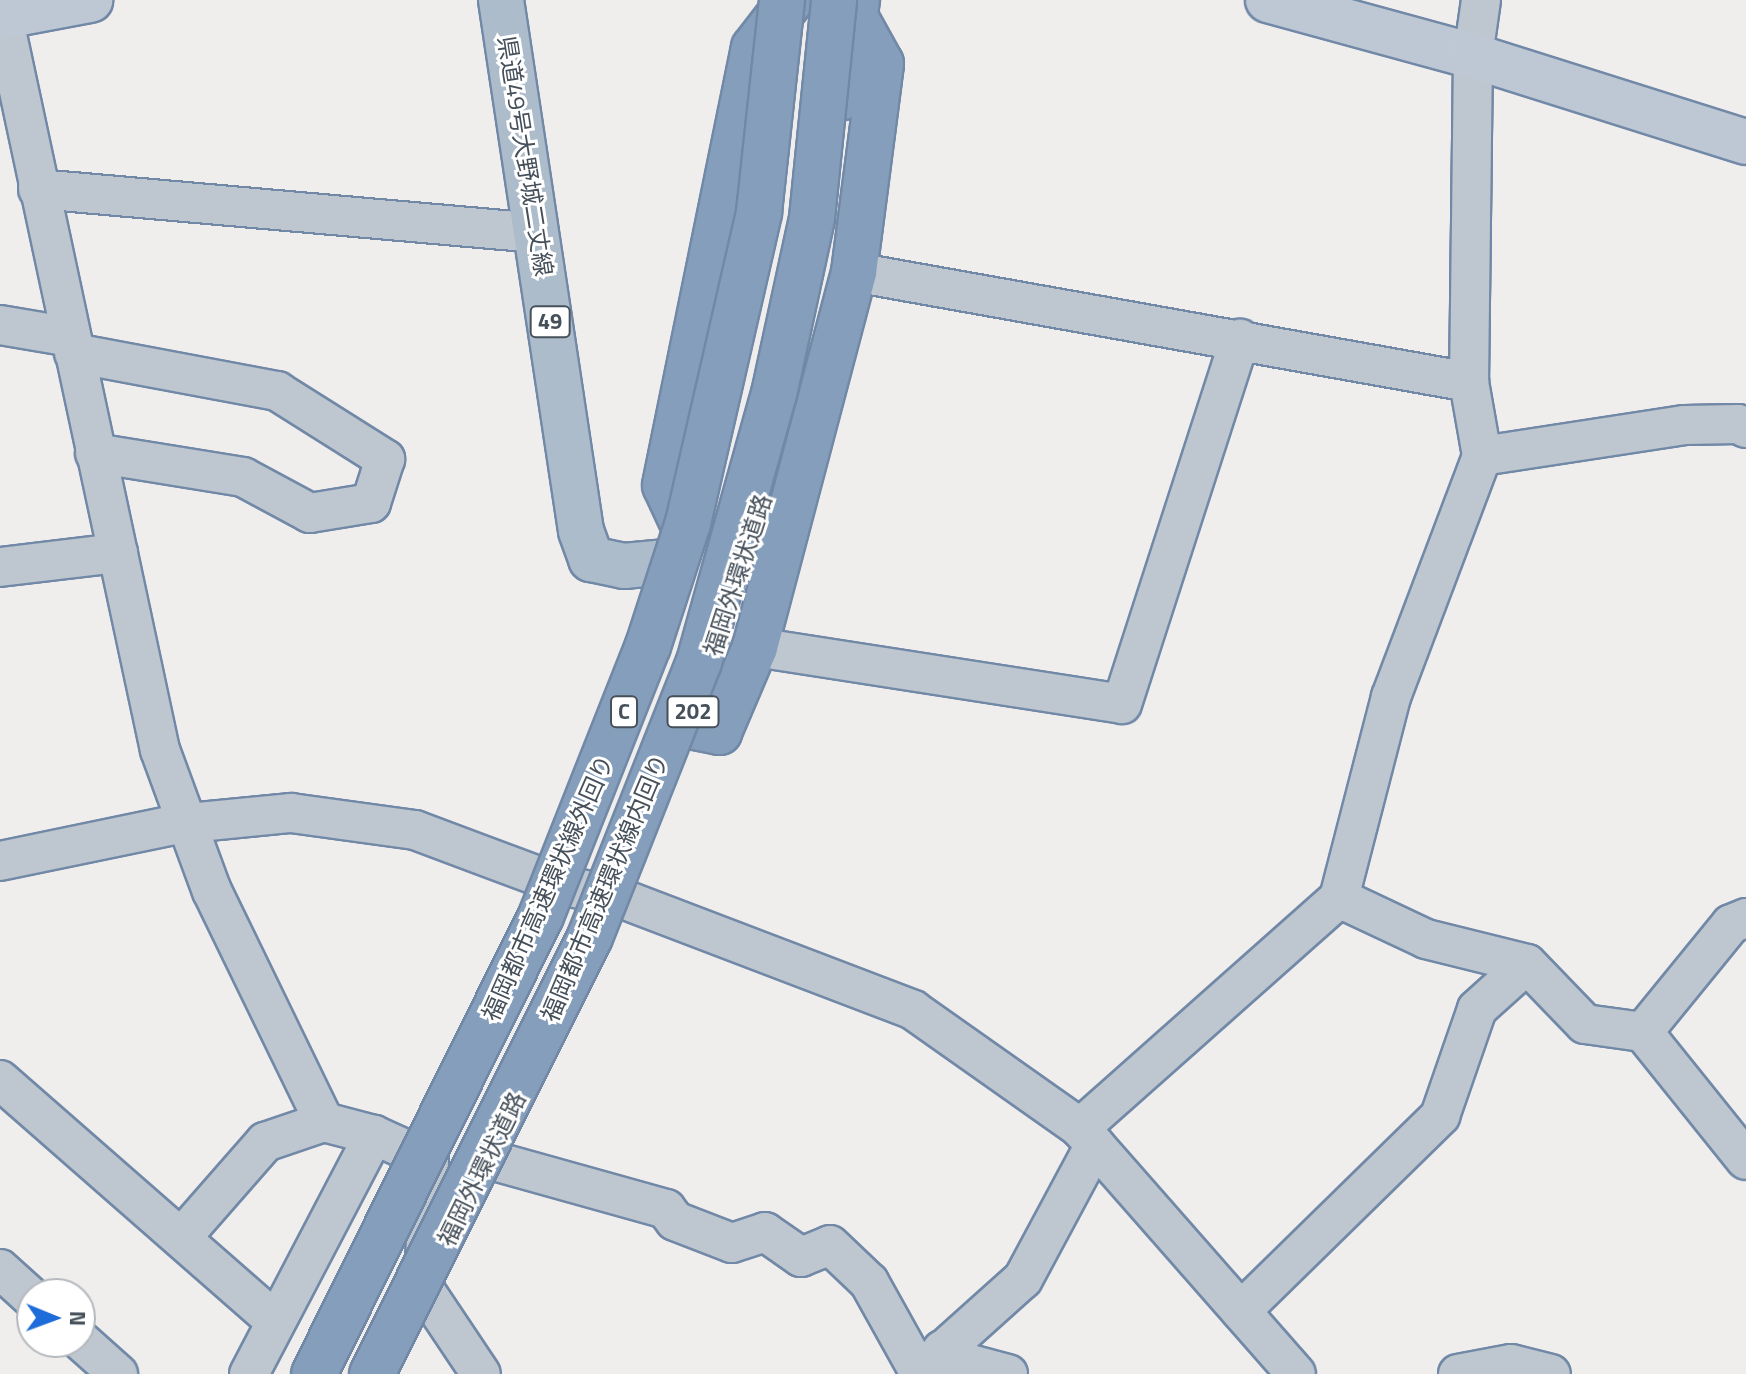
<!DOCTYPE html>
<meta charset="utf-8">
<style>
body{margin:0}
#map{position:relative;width:1746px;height:1374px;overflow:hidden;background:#f0eded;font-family:"Titillium Web","Noto Sans JP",sans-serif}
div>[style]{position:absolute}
.roads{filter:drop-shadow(2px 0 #7189a7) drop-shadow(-2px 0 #7189a7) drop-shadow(0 2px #7189a7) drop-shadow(0 -2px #7189a7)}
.street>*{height:38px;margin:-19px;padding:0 19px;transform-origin:19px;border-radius:19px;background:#bec7cf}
.secondary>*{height:44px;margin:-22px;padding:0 22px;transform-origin:22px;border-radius:22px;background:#bec8d4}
.primary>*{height:44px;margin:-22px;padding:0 22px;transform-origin:22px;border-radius:22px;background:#adbccb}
.highway>*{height:44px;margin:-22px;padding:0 22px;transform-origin:22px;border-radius:22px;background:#859ebb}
.bridges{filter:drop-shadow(2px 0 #7189a7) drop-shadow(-2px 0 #7189a7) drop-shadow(0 2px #7189a7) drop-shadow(0 -2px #7189a7)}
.highway-bridge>*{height:44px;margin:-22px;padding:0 22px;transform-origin:22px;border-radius:22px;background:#859ebb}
span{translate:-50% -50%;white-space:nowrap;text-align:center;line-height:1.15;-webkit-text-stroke:6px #fff;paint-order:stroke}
.shield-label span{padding:2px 6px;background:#fff;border:2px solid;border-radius:6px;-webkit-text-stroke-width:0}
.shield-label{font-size:22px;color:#46505a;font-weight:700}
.street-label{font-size:24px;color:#46505a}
.north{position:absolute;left:16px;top:1278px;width:80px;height:80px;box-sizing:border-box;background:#fff;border:2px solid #b5b9bd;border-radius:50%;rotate:91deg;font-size:22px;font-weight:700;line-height:32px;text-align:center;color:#46505a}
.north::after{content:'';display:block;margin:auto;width:28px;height:36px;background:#1d6cd9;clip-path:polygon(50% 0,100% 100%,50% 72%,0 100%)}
</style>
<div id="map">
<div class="roads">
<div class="street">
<i style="left:1481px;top:0;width:57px;rotate:98.1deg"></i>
<i style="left:1473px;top:56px;width:326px;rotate:90.7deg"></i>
<i style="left:1469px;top:382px;width:75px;rotate:80deg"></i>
<i style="left:1482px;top:456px;width:204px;rotate:-8.7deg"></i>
<i style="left:1684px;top:425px;width:54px;rotate:-1.1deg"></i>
<i style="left:1738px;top:424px;width:9px;rotate:27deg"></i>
<i style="left:0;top:2px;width:765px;rotate:77.93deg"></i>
<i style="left:160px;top:750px;width:150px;rotate:69.8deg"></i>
<i style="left:212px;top:891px;width:257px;rotate:64.1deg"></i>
<i style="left:324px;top:1122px;width:52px;rotate:14.6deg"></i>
<i style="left:374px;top:1135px;width:60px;rotate:24.4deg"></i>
<i style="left:429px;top:1160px;width:129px;rotate:92.2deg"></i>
<i style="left:424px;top:1289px;width:102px;rotate:56.2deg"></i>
<i style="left:38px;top:189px;width:501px;rotate:5.04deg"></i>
<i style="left:854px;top:272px;width:625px;rotate:10.14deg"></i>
<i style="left:0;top:325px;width:72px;rotate:9.6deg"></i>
<i style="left:74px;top:353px;width:207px;rotate:10.6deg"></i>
<i style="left:277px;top:391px;width:128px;rotate:32.2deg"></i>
<i style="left:385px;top:459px;width:46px;rotate:107.7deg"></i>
<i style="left:371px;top:503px;width:62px;rotate:170.7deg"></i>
<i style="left:310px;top:513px;width:76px;rotate:-151.8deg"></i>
<i style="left:243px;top:477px;width:150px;rotate:-170.8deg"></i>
<i style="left:0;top:567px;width:119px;rotate:-6.8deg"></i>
<i style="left:755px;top:647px;width:371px;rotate:8.8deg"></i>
<i style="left:1122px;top:704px;width:384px;rotate:-72.1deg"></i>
<i style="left:0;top:861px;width:182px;rotate:-11.7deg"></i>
<i style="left:178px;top:824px;width:114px;rotate:-5.6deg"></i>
<i style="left:291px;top:813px;width:125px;rotate:7.8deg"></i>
<i style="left:415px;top:830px;width:160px;rotate:20.5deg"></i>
<i style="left:565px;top:886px;width:51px;rotate:11.3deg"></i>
<i style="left:615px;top:896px;width:319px;rotate:20.9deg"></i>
<i style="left:913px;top:1010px;width:204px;rotate:35.2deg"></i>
<i style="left:1080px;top:1128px;width:327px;rotate:48.7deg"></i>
<i style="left:1339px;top:898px;width:96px;rotate:25.2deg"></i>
<i style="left:1426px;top:939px;width:104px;rotate:13.9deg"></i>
<i style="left:1643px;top:1032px;width:164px;rotate:51.2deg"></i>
<i style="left:0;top:1080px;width:366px;rotate:41.2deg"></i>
<i style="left:1080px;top:1128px;width:346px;rotate:-41.6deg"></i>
<i style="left:1339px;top:898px;width:208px;rotate:-75.5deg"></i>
<i style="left:1391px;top:697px;width:258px;rotate:-69.3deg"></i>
<i style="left:487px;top:1159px;width:186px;rotate:15.6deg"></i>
<i style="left:666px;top:1209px;width:15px;rotate:53deg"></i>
<i style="left:675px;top:1221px;width:61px;rotate:21.1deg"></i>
<i style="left:732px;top:1243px;width:35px;rotate:-18deg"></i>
<i style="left:765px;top:1232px;width:44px;rotate:34.8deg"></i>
<i style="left:801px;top:1257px;width:31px;rotate:-22deg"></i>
<i style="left:830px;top:1245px;width:54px;rotate:43.5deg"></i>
<i style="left:869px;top:1282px;width:103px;rotate:60.9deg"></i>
<i style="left:181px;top:1238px;width:128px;rotate:-48.8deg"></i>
<i style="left:265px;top:1142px;width:62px;rotate:-18.7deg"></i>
<i style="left:0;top:1269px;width:43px;rotate:42.2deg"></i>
<i style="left:1241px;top:1311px;width:279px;rotate:-44.4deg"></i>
<i style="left:1440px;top:1116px;width:113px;rotate:-70.9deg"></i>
<i style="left:1477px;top:1009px;width:67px;rotate:-42deg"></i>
<i style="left:1527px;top:964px;width:83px;rotate:46deg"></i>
<i style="left:1585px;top:1024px;width:59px;rotate:7.9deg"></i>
<i style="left:1643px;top:1032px;width:139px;rotate:-50.8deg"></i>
<i style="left:1731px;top:924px;width:16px;rotate:-22deg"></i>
<i style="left:80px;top:1340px;width:51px;rotate:41.8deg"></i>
<i style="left:942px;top:1350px;width:13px;rotate:42deg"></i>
<i style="left:952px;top:1359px;width:58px;rotate:15deg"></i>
<i style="left:249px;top:1374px;width:270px;rotate:-62.4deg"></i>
<i style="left:917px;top:1374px;width:142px;rotate:-41.9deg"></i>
<i style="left:1023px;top:1279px;width:152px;rotate:-61.8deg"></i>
<i style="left:1458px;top:1374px;width:54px;rotate:-10.7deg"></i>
<i style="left:1511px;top:1364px;width:41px;rotate:14deg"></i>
</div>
<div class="secondary">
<i style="left:1268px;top:0;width:213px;rotate:15.3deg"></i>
<i style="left:1473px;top:56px;width:286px;rotate:17.5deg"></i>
<i style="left:0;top:17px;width:92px;rotate:-10.7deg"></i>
</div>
<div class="primary">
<i style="left:501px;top:0;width:537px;rotate:81.43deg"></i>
<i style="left:581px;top:531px;width:30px;rotate:70deg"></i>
<i style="left:591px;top:559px;width:34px;rotate:12deg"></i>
<i style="left:624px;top:566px;width:51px;rotate:-5.6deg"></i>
</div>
<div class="highway">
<i style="left:843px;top:97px;width:98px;rotate:-81.8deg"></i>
<i style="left:685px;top:528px;width:47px;rotate:-114.9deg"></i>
<i style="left:665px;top:485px;width:446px;rotate:-78.5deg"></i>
<i style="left:754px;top:48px;width:61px;rotate:-52.4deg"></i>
<i style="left:689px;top:726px;width:31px;rotate:11deg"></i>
<i style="left:719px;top:732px;width:92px;rotate:-67deg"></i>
<i style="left:755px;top:647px;width:388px;rotate:-75.2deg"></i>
<i style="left:854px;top:272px;width:210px;rotate:-82.6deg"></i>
<i style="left:881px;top:64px;width:54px;rotate:-119deg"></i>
</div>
</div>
<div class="bridges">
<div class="highway-bridge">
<i style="left:314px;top:1374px;width:511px;rotate:-63.64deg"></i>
<i style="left:541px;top:916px;width:290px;rotate:-68.4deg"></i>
<i style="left:648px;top:646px;width:129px;rotate:-72deg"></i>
<i style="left:688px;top:523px;width:319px;rotate:-77.1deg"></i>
<i style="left:759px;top:212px;width:213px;rotate:-83.8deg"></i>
<i style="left:372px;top:1374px;width:488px;rotate:-63.5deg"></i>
<i style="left:590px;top:937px;width:296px;rotate:-68.4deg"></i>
<i style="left:699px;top:662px;width:278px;rotate:-74.4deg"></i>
<i style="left:774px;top:394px;width:180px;rotate:-77.8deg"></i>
<i style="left:812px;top:218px;width:219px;rotate:-84.2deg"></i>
</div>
</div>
<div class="shield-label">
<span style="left:550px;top:322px">49</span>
<span style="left:624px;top:712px">C</span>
<span style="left:693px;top:712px">202</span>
</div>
<div class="street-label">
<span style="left:525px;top:156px;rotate:81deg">県道49号大野城二丈線</span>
<span style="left:738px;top:575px;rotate:-72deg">福岡外環状道路</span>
<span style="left:548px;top:888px;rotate:-66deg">福岡都市高速環状線外回り</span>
<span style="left:605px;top:888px;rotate:-67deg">福岡都市高速環状線内回り</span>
<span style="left:482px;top:1169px;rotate:-64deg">福岡外環状道路</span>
</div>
<div class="north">N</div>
</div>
